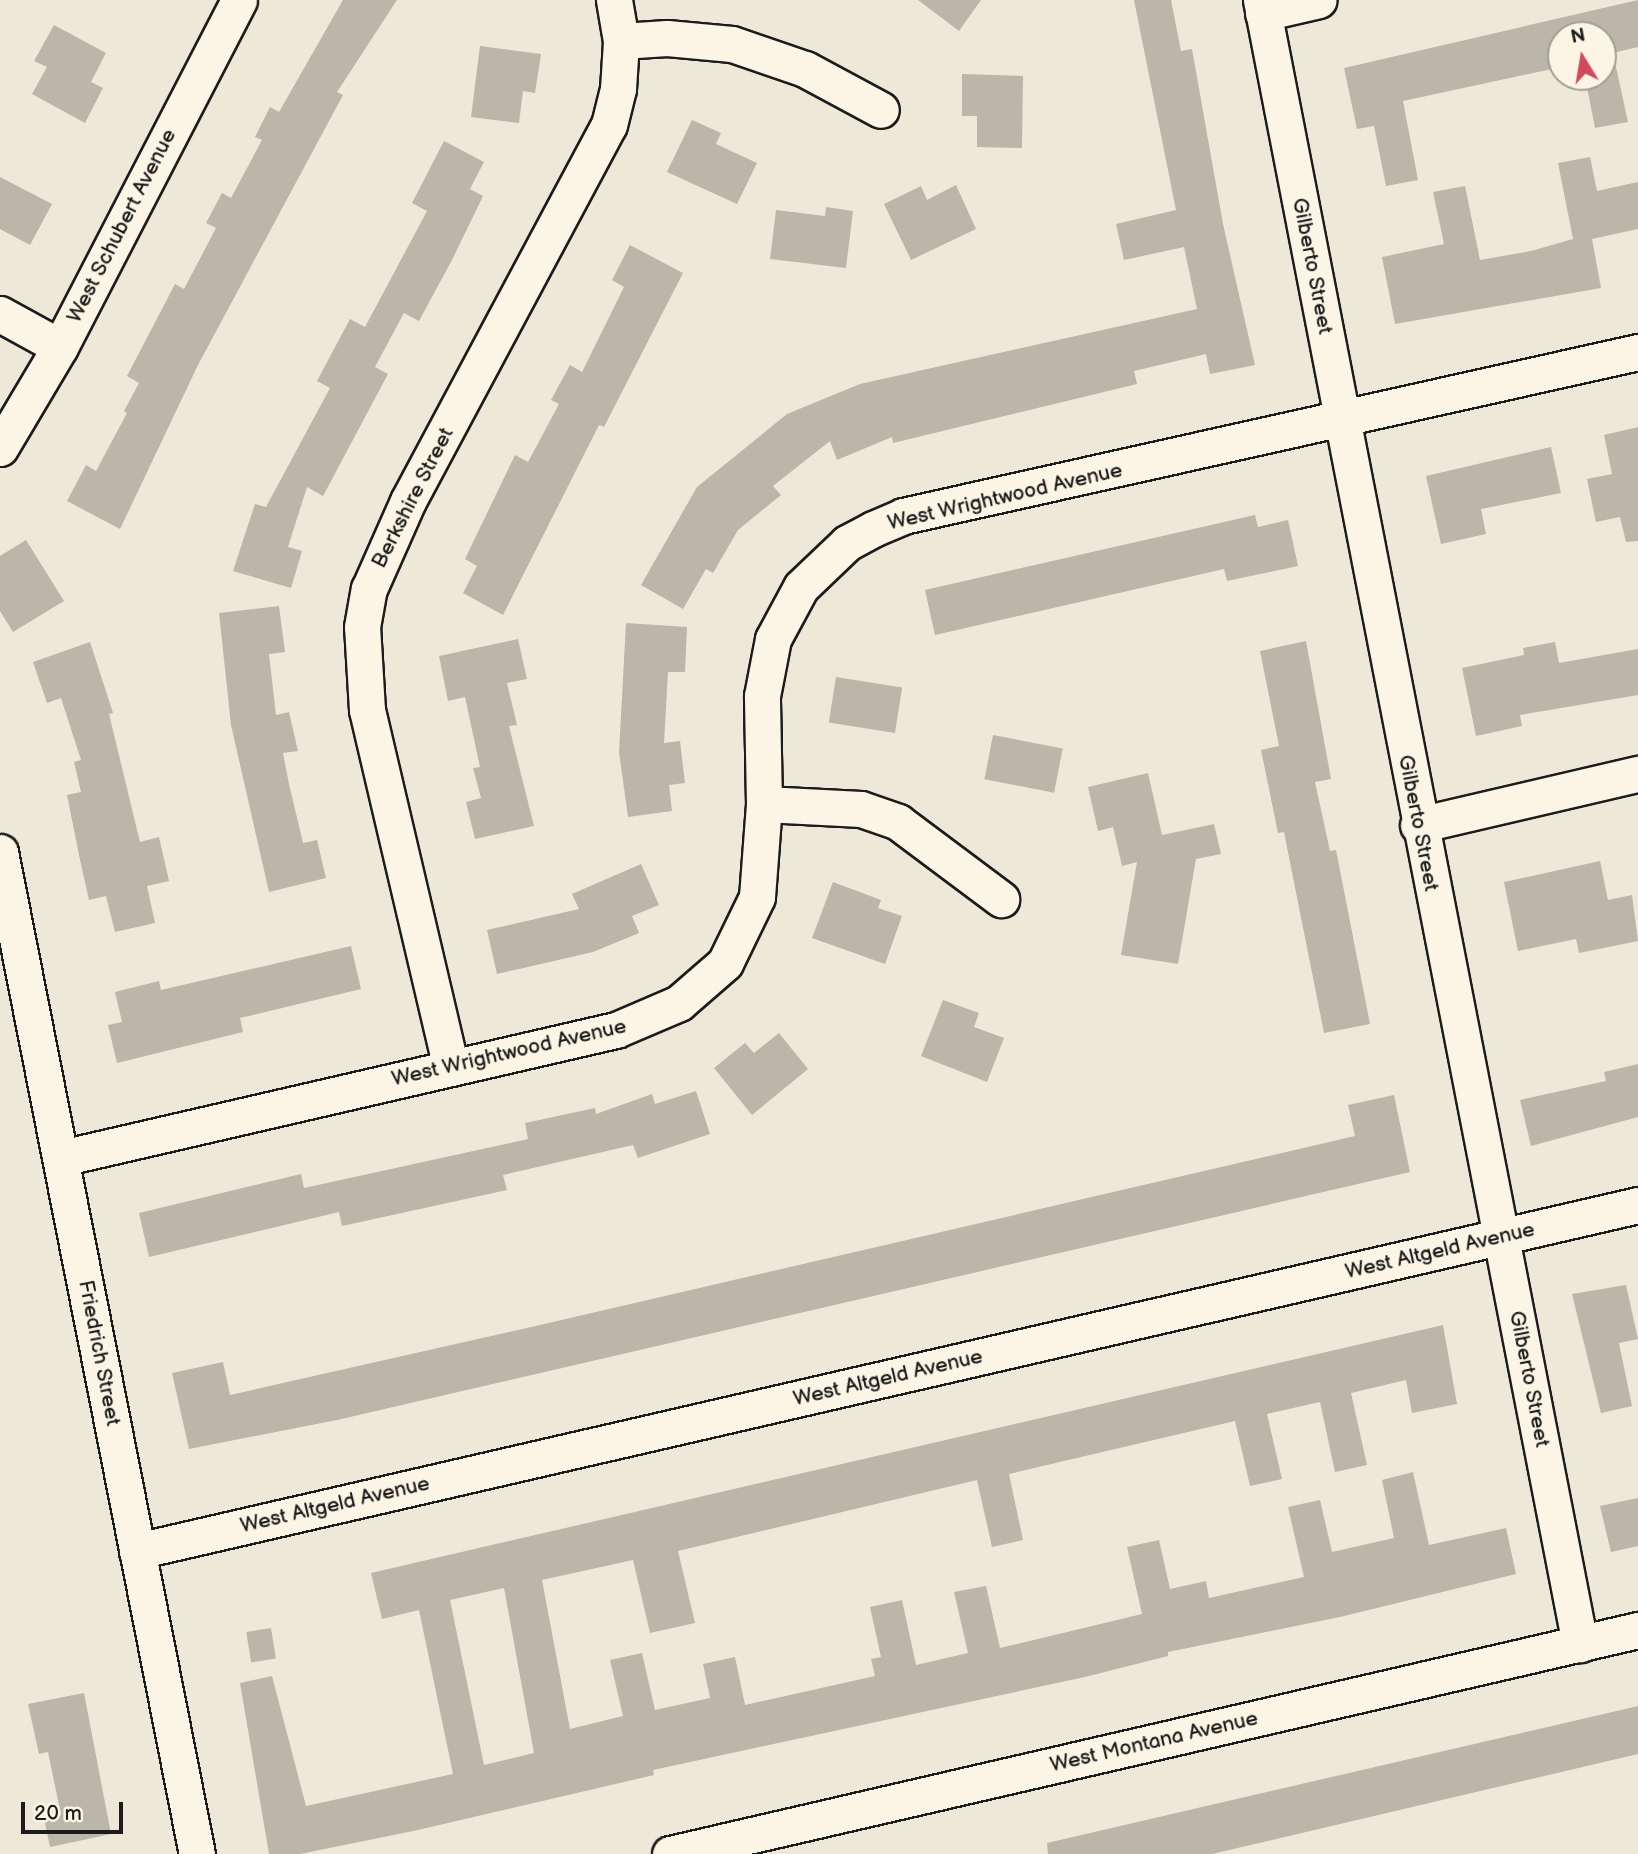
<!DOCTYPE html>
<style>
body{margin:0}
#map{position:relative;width:1638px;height:1854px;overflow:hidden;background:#eee8d9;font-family:"Balsamiq Sans",sans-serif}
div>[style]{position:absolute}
.building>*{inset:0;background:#bab6aa;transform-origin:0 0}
.roads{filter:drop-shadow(2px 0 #1c1c1c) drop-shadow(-2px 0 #1c1c1c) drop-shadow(0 2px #1c1c1c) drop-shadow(0 -2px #1c1c1c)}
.street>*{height:35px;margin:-17.5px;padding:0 17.5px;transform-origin:17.5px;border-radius:17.5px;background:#fcf5e5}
span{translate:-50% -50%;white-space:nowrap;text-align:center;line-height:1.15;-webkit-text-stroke:5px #fcf5e5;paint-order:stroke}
.street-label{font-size:21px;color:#1c1c1c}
.north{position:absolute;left:1547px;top:21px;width:70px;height:70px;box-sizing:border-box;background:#fcf5e5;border:2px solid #a29e95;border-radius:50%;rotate:349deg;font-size:19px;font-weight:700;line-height:28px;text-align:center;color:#1c1c1c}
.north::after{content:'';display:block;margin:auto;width:24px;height:32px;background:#d1495b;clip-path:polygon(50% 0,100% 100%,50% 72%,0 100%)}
.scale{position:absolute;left:21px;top:1802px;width:102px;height:32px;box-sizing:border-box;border:4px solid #1c1c1c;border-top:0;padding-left:9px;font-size:21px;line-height:24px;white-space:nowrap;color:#1c1c1c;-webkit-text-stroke:5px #fcf5e5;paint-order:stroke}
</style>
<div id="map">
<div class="building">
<i style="clip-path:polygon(343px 0,397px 0,337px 92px,343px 95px,198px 365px,120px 529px,67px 501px,86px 465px,96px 471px,127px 413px,124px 411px,139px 383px,127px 376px,175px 284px,184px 289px,216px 228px,206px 223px,222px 193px,231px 198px,262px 140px,255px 137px,270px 107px,279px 112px)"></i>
<i style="clip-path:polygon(918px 0,981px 0,959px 31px)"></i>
<i style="clip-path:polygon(1134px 0,1171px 0,1181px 51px,1192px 49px,1223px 224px,1255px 365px,1210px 374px,1206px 354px,1134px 371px,1137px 384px,893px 443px,892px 437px,837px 460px,830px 441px,773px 486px,781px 495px,738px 530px,713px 573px,706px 569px,683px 609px,641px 585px,697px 487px,787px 414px,860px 384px,1197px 309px,1184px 247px,1124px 260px,1116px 224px,1176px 210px)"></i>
<i style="clip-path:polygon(1638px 0,1638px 47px,1613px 53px,1628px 122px,1595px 128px,1585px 77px,1603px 77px,1603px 35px,1561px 35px,1561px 67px,1403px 101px,1418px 180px,1386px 186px,1374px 126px,1357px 129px,1344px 68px)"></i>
<i style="clip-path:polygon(54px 25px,106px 53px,91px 82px,103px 88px,85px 123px,32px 94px,47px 67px,34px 61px)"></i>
<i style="clip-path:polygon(480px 46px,541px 54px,535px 93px,523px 91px,519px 123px,471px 117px)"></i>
<i style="clip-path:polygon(962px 74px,1023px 76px,1022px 148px,977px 147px,977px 116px,962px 116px)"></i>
<i style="clip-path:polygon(692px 120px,721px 133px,716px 144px,757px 163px,737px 204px,667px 172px)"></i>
<i style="clip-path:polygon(444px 141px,484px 162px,470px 189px,483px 196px,453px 258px,419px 321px,404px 313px,375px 367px,388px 374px,323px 496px,307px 487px,288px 547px,302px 551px,291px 588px,233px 571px,255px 504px,266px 507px,330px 388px,317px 381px,350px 319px,365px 327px,427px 211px,412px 203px)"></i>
<i style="clip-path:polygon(1590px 157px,1597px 191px,1638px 182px,1638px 229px,1592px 239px,1601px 288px,1395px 324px,1382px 257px,1444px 244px,1433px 192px,1465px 186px,1480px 260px,1531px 251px,1573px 239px,1558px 163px)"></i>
<i style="clip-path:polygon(0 177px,52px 204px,30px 245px,0 229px)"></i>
<i style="clip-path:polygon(956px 185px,976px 229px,911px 260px,884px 204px,921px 186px,927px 200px)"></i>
<i style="clip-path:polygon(826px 207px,853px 211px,846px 268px,770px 259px,776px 210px,825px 216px)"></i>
<i style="clip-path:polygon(630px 245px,683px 273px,604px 427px,599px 425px,503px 615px,463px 593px,477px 566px,465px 559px,515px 455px,528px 462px,559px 404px,551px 400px,570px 365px,582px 372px,624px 287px,612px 280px)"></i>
<i style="clip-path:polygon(1638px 427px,1638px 541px,1626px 542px,1620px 517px,1596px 522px,1587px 479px,1612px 474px,1604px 435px)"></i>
<i style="clip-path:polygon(1551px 447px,1561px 493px,1481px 509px,1486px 534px,1441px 544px,1426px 476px)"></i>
<i style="clip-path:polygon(1255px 515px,1258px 527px,1288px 520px,1298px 566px,1227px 581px,1224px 569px,935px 635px,925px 590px)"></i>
<i style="clip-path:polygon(26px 540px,64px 601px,13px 632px,0 611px,0 556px)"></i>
<i style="clip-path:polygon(279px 606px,285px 652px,269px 654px,276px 715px,289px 712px,298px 751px,283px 753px,289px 784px,303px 843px,317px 840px,326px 878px,269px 892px,231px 725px,219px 613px)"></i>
<i style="clip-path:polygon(626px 623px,687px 627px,685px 672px,668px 672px,664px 743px,680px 741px,685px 783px,669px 785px,672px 811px,628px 817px,619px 752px)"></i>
<i style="clip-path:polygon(518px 639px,527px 679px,507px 683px,517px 725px,509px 726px,534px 826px,475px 839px,466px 802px,481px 798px,473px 768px,480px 767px,465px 697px,448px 701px,439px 656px)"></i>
<i style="clip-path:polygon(1306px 641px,1331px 779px,1315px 782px,1330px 851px,1336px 850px,1370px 1024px,1324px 1033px,1284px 832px,1278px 833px,1261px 750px,1279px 746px,1260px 651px)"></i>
<i style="clip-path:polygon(90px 642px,113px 713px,109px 714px,140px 842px,159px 837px,169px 881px,147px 886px,155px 923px,115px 932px,106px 896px,89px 900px,79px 855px,67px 795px,81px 792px,74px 762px,81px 760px,61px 698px,47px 703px,33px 662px)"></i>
<i style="clip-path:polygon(1555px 642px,1559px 663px,1638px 649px,1638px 695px,1520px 715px,1522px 726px,1476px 736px,1462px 668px,1524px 655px,1523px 648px)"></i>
<i style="left:836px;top:677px;width:67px;height:46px;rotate:9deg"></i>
<i style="left:993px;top:735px;width:71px;height:45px;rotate:11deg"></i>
<i style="clip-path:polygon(1148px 773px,1162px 835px,1214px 824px,1221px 854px,1196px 859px,1178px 964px,1121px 955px,1137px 862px,1122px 866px,1113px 827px,1098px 831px,1088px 787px)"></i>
<i style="clip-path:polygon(1600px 861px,1608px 900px,1632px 895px,1638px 941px,1579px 953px,1576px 939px,1518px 951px,1504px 882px)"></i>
<i style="clip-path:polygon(641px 864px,659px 905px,632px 916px,639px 933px,593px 952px,497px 974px,487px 930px,579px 909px,572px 894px)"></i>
<i style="clip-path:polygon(833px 882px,881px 900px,878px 908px,902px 916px,885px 964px,812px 938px)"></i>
<i style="clip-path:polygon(351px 946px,361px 989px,240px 1018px,243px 1032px,117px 1063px,108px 1025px,122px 1022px,115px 992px,159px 981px,161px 990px)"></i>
<i style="clip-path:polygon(943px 1000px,979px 1013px,974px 1027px,1004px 1038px,987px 1082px,921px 1056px)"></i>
<i style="clip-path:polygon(779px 1033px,808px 1069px,752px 1115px,714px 1068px,745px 1043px,754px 1053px)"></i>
<i style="clip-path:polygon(1638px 1064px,1638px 1117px,1531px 1146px,1520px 1100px,1606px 1081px,1604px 1072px)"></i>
<i style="clip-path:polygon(696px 1091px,710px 1134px,638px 1158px,633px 1145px,503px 1175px,507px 1190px,342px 1226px,339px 1212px,149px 1257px,139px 1213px,301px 1174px,304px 1188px,528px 1139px,525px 1123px,595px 1108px,596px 1114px,652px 1094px,655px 1104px)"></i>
<i style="clip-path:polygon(1394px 1095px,1410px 1172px,337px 1420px,189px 1449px,172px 1373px,223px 1362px,230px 1395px,527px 1328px,1355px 1136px,1348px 1105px)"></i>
<i style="clip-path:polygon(1626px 1285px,1638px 1339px,1619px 1343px,1632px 1406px,1601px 1413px,1572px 1294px)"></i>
<i style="clip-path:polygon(evenodd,1443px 1325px,1457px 1404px,1412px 1413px,1406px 1380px,1351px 1393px,1367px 1465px,1335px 1472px,1320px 1402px,1267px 1414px,1282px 1479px,1250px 1486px,1235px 1421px,1009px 1474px,1023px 1540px,992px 1547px,977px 1480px,678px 1551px,695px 1623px,650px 1633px,633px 1560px,542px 1580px,570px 1729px,623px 1716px,610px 1660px,642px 1653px,655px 1710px,710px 1698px,703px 1664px,735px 1657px,745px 1705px,875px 1676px,871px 1659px,881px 1657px,870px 1607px,902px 1600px,916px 1665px,968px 1653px,954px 1592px,986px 1586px,1000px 1648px,1142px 1614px,1127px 1547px,1159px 1540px,1170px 1589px,1206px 1581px,1209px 1598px,1304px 1577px,1288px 1507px,1320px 1500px,1332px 1552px,1394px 1538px,1382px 1480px,1413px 1472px,1429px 1545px,1506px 1528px,1516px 1574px,1340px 1617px,1168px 1652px,1168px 1656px,1085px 1677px,653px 1770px,654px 1775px,418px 1830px,300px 1854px,269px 1854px,240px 1683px,272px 1676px,306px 1806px,453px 1774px,419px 1610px,382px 1619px,371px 1573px,1443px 1325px,504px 1588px,534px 1753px,484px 1765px,450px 1600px,504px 1588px)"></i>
<i style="clip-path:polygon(1638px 1498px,1638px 1546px,1611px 1552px,1600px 1506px)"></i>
<i style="left:271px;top:1628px;width:31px;height:25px;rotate:81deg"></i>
<i style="clip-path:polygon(84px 1693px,111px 1834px,50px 1847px,44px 1818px,61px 1815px,48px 1752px,39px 1754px,28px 1704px)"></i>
<i style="clip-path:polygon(1638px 1706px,1638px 1754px,1212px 1854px,1048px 1854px,1047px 1843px)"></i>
</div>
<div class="roads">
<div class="street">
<i style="left:1261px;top:0;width:1675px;rotate:79.02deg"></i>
<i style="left:1263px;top:13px;width:57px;rotate:-13.1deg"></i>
<i style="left:621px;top:41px;width:46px;rotate:-3.7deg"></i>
<i style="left:667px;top:38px;width:65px;rotate:5.3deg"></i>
<i style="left:732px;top:44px;width:77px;rotate:18.9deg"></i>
<i style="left:805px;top:69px;width:86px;rotate:28.3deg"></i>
<i style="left:0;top:314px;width:68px;rotate:28.8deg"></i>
<i style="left:0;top:448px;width:117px;rotate:-59.3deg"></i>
<i style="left:60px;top:347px;width:390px;rotate:-62.7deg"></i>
<i style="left:764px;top:804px;width:97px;rotate:3deg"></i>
<i style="left:861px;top:809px;width:39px;rotate:19deg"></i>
<i style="left:898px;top:822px;width:129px;rotate:36.8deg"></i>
<i style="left:1418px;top:825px;width:226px;rotate:-13.1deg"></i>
<i style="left:0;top:852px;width:1021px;rotate:78.88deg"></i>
<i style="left:451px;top:1068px;width:368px;rotate:-103.2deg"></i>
<i style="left:367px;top:710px;width:83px;rotate:-93.4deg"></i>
<i style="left:362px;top:627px;width:39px;rotate:-80deg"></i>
<i style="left:369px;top:589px;width:96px;rotate:-66.1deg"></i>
<i style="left:408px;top:501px;width:426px;rotate:-61.9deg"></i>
<i style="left:609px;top:125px;width:37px;rotate:-76deg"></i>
<i style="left:618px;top:89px;width:48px;rotate:-86.4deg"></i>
<i style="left:621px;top:41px;width:42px;rotate:-99.7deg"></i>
<i style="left:61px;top:1158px;width:570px;rotate:-12.99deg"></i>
<i style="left:616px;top:1030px;width:69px;rotate:-23.2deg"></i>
<i style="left:679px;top:1003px;width:61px;rotate:-41deg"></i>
<i style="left:725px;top:963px;width:73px;rotate:-64.1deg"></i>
<i style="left:757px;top:897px;width:93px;rotate:-85.7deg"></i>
<i style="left:764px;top:804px;width:108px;rotate:-91.1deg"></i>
<i style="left:762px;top:696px;width:58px;rotate:-79.1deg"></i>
<i style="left:773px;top:639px;width:59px;rotate:-61.7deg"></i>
<i style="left:801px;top:587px;width:64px;rotate:-43.7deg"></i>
<i style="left:847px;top:543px;width:30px;rotate:-28deg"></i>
<i style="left:873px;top:529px;width:33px;rotate:-23deg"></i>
<i style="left:903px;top:516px;width:753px;rotate:-12.58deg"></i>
<i style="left:137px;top:1551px;width:1540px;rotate:-12.98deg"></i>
<i style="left:670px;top:1854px;width:994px;rotate:-13.03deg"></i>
</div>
</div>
<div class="street-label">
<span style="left:122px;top:226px;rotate:-63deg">West Schubert Avenue</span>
<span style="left:1312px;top:266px;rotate:79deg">Gilberto Street</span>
<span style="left:1005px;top:497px;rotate:-13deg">West Wrightwood Avenue</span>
<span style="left:413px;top:498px;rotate:-63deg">Berkshire Street</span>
<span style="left:1418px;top:823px;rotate:79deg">Gilberto Street</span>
<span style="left:509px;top:1053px;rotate:-13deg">West Wrightwood Avenue</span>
<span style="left:1440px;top:1251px;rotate:-13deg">West Altgeld Avenue</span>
<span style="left:99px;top:1353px;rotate:79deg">Friedrich Street</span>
<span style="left:888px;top:1378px;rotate:-13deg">West Altgeld Avenue</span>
<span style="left:1529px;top:1379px;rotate:79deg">Gilberto Street</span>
<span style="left:335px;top:1505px;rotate:-13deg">West Altgeld Avenue</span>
<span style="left:1154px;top:1742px;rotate:-13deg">West Montana Avenue</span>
</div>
<div class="north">N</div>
<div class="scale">20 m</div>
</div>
